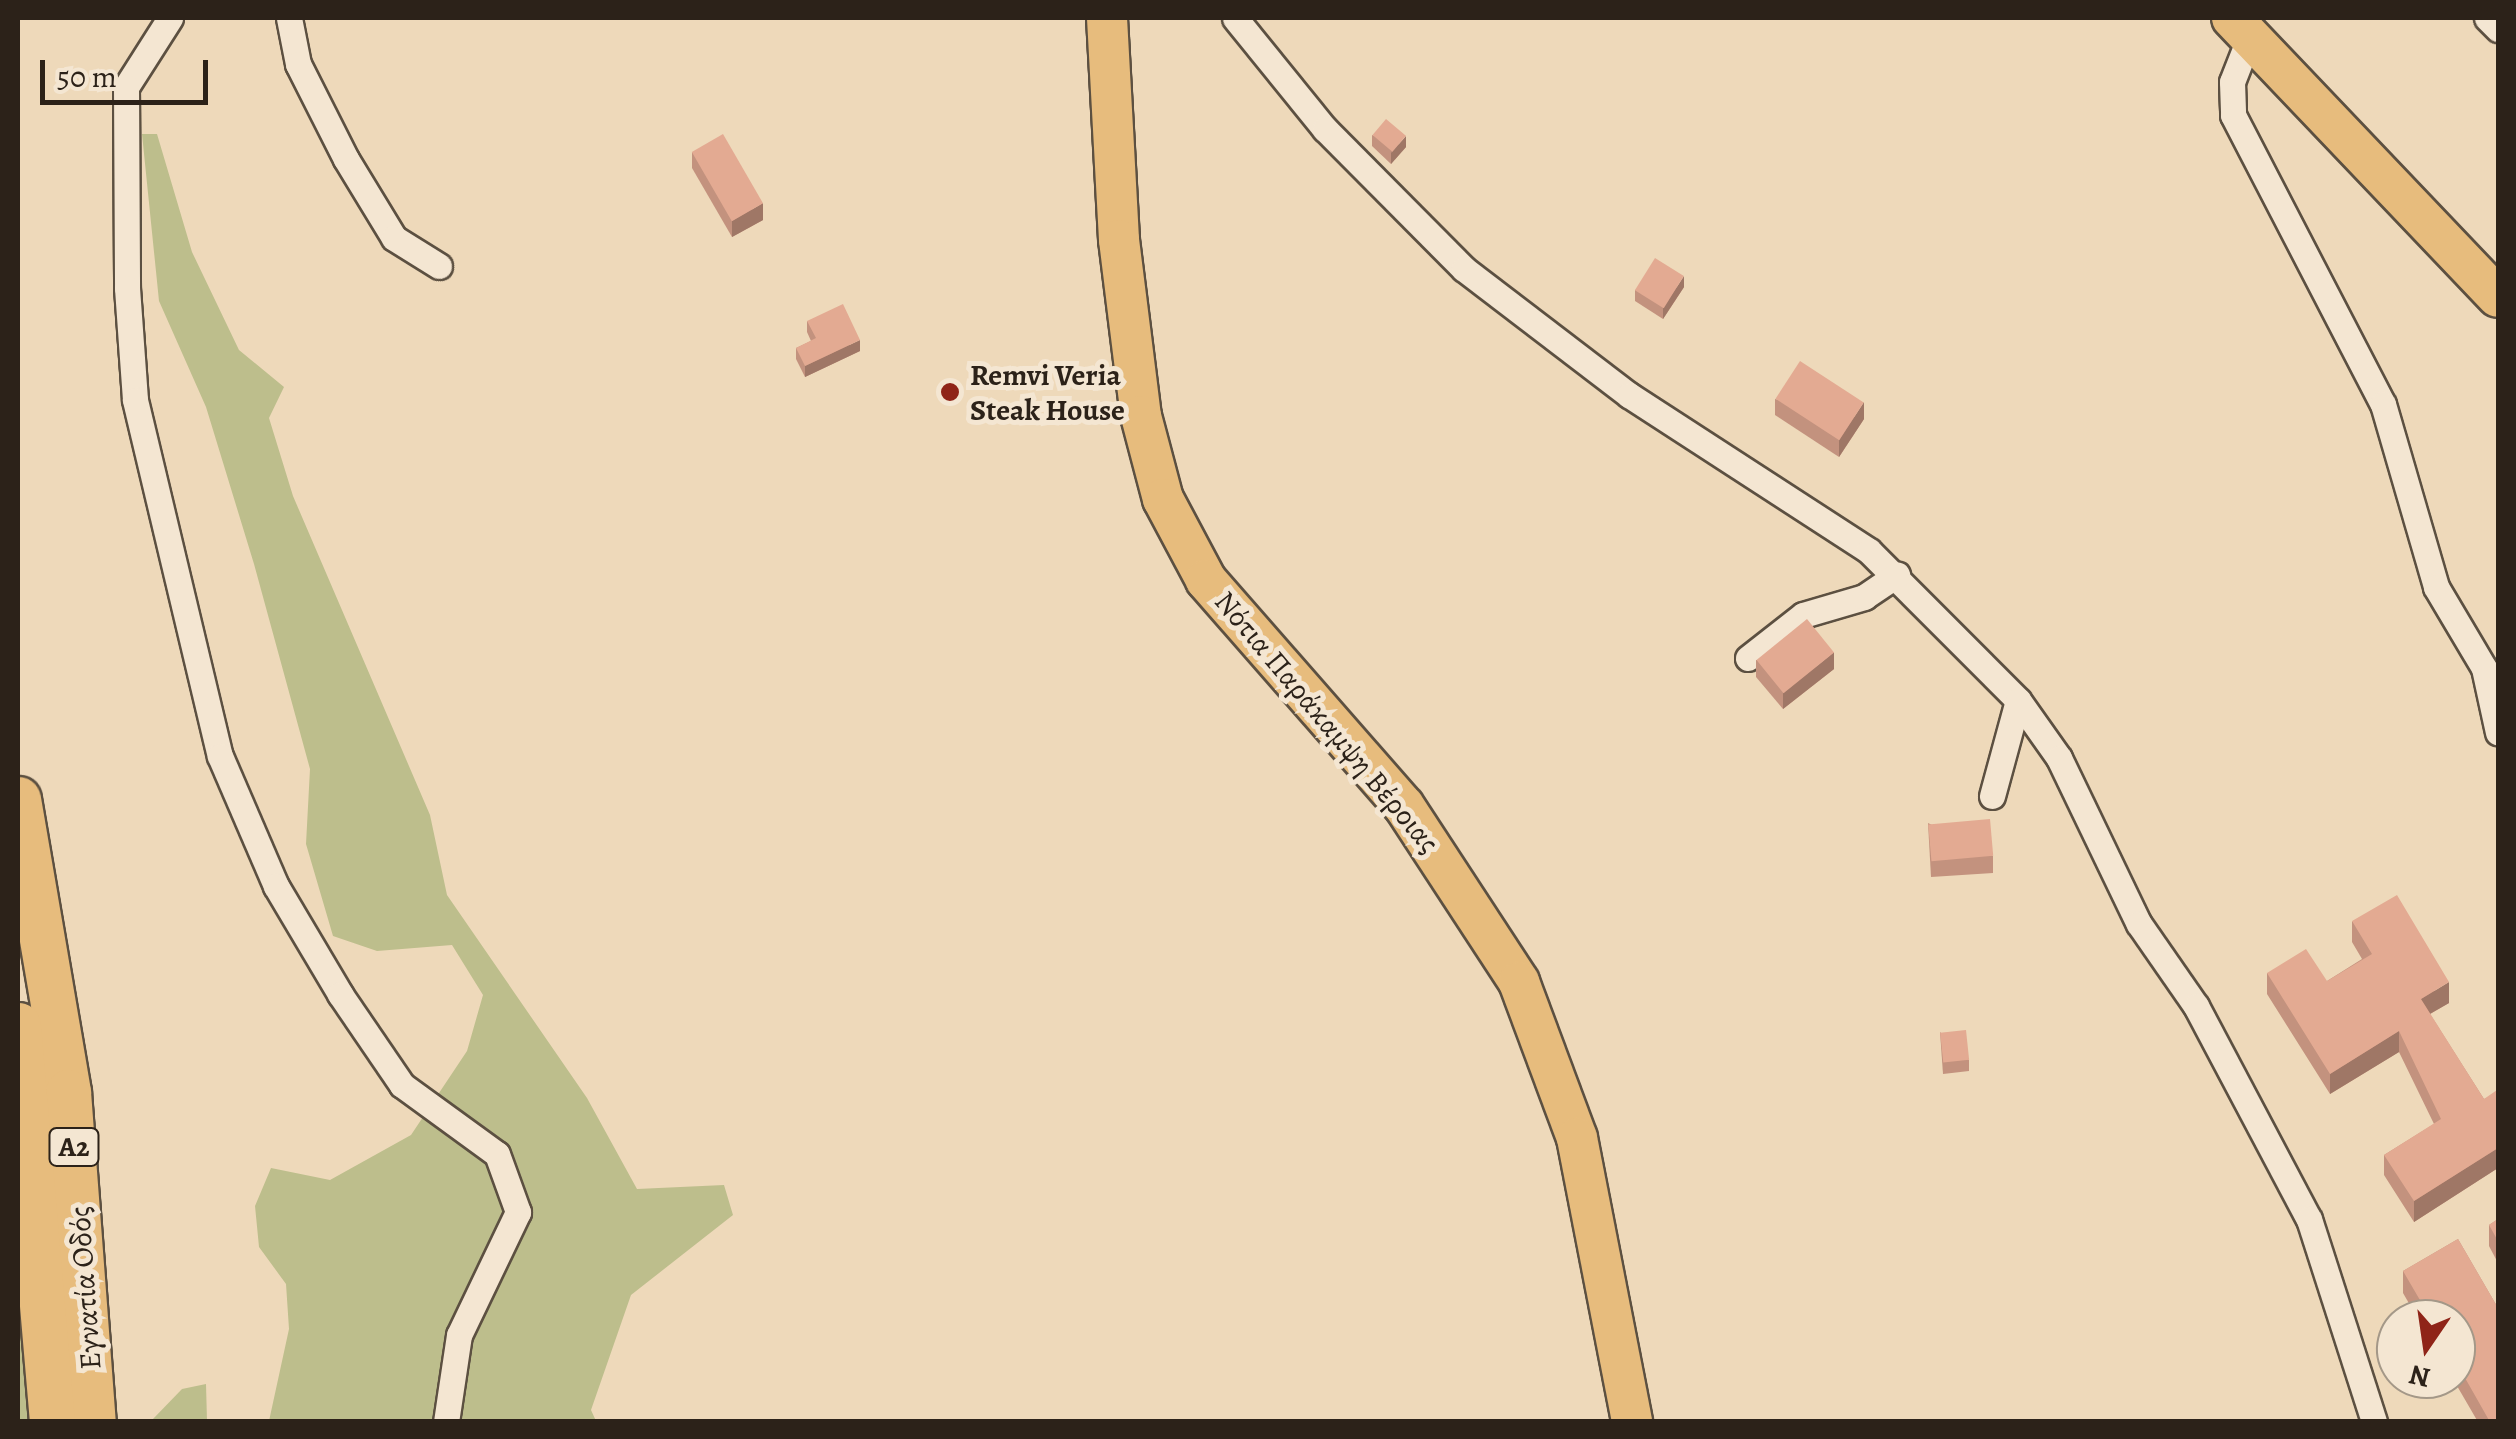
<!DOCTYPE html>
<meta charset="utf-8">
<style>
body{margin:0}
#map{position:relative;width:2516px;height:1439px;overflow:hidden;background:#eed9ba;font-family:Alegreya,serif}
div>[style]{position:absolute}
.green>*{inset:0;background:#bdbe8c}
.roads{filter:drop-shadow(2px 0 #5c5041) drop-shadow(-2px 0 #5c5041) drop-shadow(0 2px #5c5041) drop-shadow(0 -2px #5c5041)}
.street>*{height:25px;margin:-12.5px;padding:0 12.5px;transform-origin:12.5px;border-radius:12.5px;background:#f4e6d2}
.primary>*{height:40px;margin:-20px;padding:0 20px;transform-origin:20px;border-radius:20px;background:#e7bc7d}
.highway>*{height:45px;margin:-22.5px;padding:0 22.5px;transform-origin:22.5px;border-radius:22.5px;background:#e7bc7d}
.wall>*{inset:0;background:#c3927e}
.shaded-wall>*{inset:0;background:#9f7766}
.building>*{inset:0;background:#e3aa92;transform-origin:0 0}
.dots>*{width:28px;height:28px;translate:-50% -50%;box-sizing:border-box;border:5px solid #f4e6d2;border-radius:50%}
span{translate:-50% -50%;white-space:nowrap;text-align:center;line-height:1.15;-webkit-text-stroke:10px #f4e6d2;paint-order:stroke}
.shield-label span{padding:2px 8px;background:#f4e6d2;border:2px solid;border-radius:8px;-webkit-text-stroke-width:0}
.shield-label{font-size:28px;color:#2c2219;font-weight:700}
.poi-label{font-size:30px;color:#2c2219;font-weight:700}
.left{translate:0 -50%;text-align:left}
.street-label{font-size:30px;color:#2c2219}
.frame{position:absolute;inset:0;border:20px solid #2c2219;pointer-events:none}
.north{position:absolute;left:2376px;top:1299px;width:100px;height:100px;box-sizing:border-box;background:#f4e6d2;border:2px solid #a49888;border-radius:50%;rotate:193deg;font-size:28px;font-weight:700;line-height:40px;text-align:center;color:#2c2219}
.north::after{content:'';display:block;margin:auto;width:35px;height:45px;background:#8f2418;clip-path:polygon(50% 0,100% 100%,50% 72%,0 100%)}
.scale{position:absolute;left:40px;top:60px;width:168px;height:45px;box-sizing:border-box;border:5px solid #2c2219;border-top:0;padding-left:12px;font-size:30px;line-height:35px;white-space:nowrap;color:#2c2219;-webkit-text-stroke:8px #f4e6d2;paint-order:stroke}
</style>
<div id="map">
<div class="green">
<i style="clip-path:polygon(142px 134px,157px 134px,192px 252px,239px 350px,284px 387px,269px 418px,293px 496px,430px 815px,447px 895px,587px 1098px,637px 1189px,724px 1185px,733px 1215px,631px 1295px,591px 1410px,596px 1421px,269px 1421px,289px 1329px,286px 1284px,259px 1247px,255px 1206px,271px 1168px,330px 1180px,411px 1135px,467px 1051px,483px 995px,452px 945px,377px 951px,333px 936px,306px 844px,310px 769px,254px 564px,206px 407px,159px 301px)"></i>
<i style="clip-path:polygon(18px 1119px,44px 1421px,18px 1421px)"></i>
<i style="clip-path:polygon(206px 1384px,207px 1421px,151px 1421px,182px 1389px)"></i>
</div>
<div class="roads">
<div class="street">
<i style="left:170px;top:18px;width:82px;rotate:122.5deg"></i>
<i style="left:126px;top:87px;width:201px;rotate:89.7deg"></i>
<i style="left:127px;top:288px;width:112px;rotate:85.9deg"></i>
<i style="left:135px;top:400px;width:366px;rotate:76.6deg"></i>
<i style="left:220px;top:756px;width:142px;rotate:66.7deg"></i>
<i style="left:276px;top:886px;width:126px;rotate:59.3deg"></i>
<i style="left:340px;top:994px;width:110px;rotate:55.7deg"></i>
<i style="left:402px;top:1085px;width:117px;rotate:36deg"></i>
<i style="left:497px;top:1154px;width:62px;rotate:70.1deg"></i>
<i style="left:518px;top:1212px;width:136px;rotate:115.6deg"></i>
<i style="left:459px;top:1335px;width:88px;rotate:98.5deg"></i>
<i style="left:289px;top:18px;width:47px;rotate:78.9deg"></i>
<i style="left:298px;top:64px;width:106px;rotate:63.2deg"></i>
<i style="left:346px;top:159px;width:92px;rotate:58.7deg"></i>
<i style="left:394px;top:238px;width:53px;rotate:31.9deg"></i>
<i style="left:1235px;top:18px;width:143px;rotate:51deg"></i>
<i style="left:1325px;top:129px;width:197px;rotate:45.2deg"></i>
<i style="left:1464px;top:269px;width:208px;rotate:37.4deg"></i>
<i style="left:1629px;top:395px;width:286px;rotate:33deg"></i>
<i style="left:1869px;top:551px;width:211px;rotate:45deg"></i>
<i style="left:2018px;top:700px;width:71px;rotate:54.7deg"></i>
<i style="left:2059px;top:758px;width:184px;rotate:64.3deg"></i>
<i style="left:2139px;top:924px;width:100px;rotate:55.2deg"></i>
<i style="left:2196px;top:1006px;width:241px;rotate:62.1deg"></i>
<i style="left:2309px;top:1219px;width:213px;rotate:72.2deg"></i>
<i style="left:2487px;top:18px;width:16px;rotate:45deg"></i>
<i style="left:2250px;top:36px;width:49px;rotate:111.4deg"></i>
<i style="left:2232px;top:82px;width:33px;rotate:88deg"></i>
<i style="left:2233px;top:115px;width:326px;rotate:62.6deg"></i>
<i style="left:2383px;top:404px;width:191px;rotate:73.8deg"></i>
<i style="left:2436px;top:587px;width:94px;rotate:59.3deg"></i>
<i style="left:2484px;top:668px;width:66px;rotate:77.7deg"></i>
<i style="left:1748px;top:658px;width:70px;rotate:-38deg"></i>
<i style="left:1803px;top:615px;width:64px;rotate:-16.4deg"></i>
<i style="left:1864px;top:597px;width:40px;rotate:-34deg"></i>
<i style="left:1992px;top:796px;width:99px;rotate:-74.8deg"></i>
</div>
<div class="primary">
<i style="left:1107px;top:18px;width:222px;rotate:86.9deg"></i>
<i style="left:1119px;top:240px;width:177px;rotate:82.9deg"></i>
<i style="left:1141px;top:416px;width:86px;rotate:75.2deg"></i>
<i style="left:1163px;top:499px;width:92px;rotate:62deg"></i>
<i style="left:1206px;top:580px;width:300px;rotate:48.8deg"></i>
<i style="left:1404px;top:806px;width:210px;rotate:56.8deg"></i>
<i style="left:1519px;top:982px;width:166px;rotate:69.6deg"></i>
<i style="left:1577px;top:1138px;width:289px;rotate:79deg"></i>
<i style="left:2232px;top:18px;width:385px;rotate:46.4deg"></i>
</div>
<div class="highway">
<i style="left:18px;top:799px;width:297px;rotate:80.3deg"></i>
<i style="left:68px;top:1092px;width:331px;rotate:85.7deg"></i>
<i style="left:18px;top:1025px;width:398px;rotate:85.1deg"></i>
</div>
</div>
<div class="wall">
<i style="clip-path:polygon(1372px 135px,1406px 147px,1391px 164px,1372px 146px)"></i>
<i style="clip-path:polygon(692px 152px,763px 220px,732px 237px,692px 168px)"></i>
<i style="clip-path:polygon(1684px 287px,1663px 319px,1635px 301px,1635px 290px)"></i>
<i style="clip-path:polygon(807px 321px,860px 351px,805px 377px,796px 359px,796px 348px,811px 341px,807px 332px)"></i>
<i style="clip-path:polygon(1775px 399px,1864px 419px,1839px 457px,1775px 415px)"></i>
<i style="clip-path:polygon(1756px 660px,1834px 669px,1783px 709px,1756px 677px)"></i>
<i style="clip-path:polygon(1928px 823px,1993px 856px,1993px 873px,1931px 877px)"></i>
<i style="clip-path:polygon(2352px 921px,2449px 1003px,2430px 1014px,2484px 1099px,2498px 1093px,2498px 1168px,2414px 1222px,2384px 1175px,2384px 1155px,2434px 1124px,2399px 1052px,2330px 1094px,2267px 994px,2267px 973px,2327px 981px,2362px 959px,2352px 942px)"></i>
<i style="clip-path:polygon(1940px 1032px,1969px 1060px,1969px 1071px,1943px 1074px)"></i>
<i style="clip-path:polygon(2498px 1219px,2498px 1263px,2489px 1246px,2489px 1225px)"></i>
<i style="clip-path:polygon(2458px 1239px,2498px 1308px,2498px 1422px,2478px 1422px,2453px 1379px,2456px 1379px,2456px 1319px,2418px 1319px,2403px 1293px,2403px 1271px)"></i>
</div>
<div class="shaded-wall">
<i style="clip-path:polygon(1406px 136px,1406px 147px,1391px 164px,1391px 153px)"></i>
<i style="clip-path:polygon(763px 203px,763px 220px,732px 237px,732px 221px)"></i>
<i style="clip-path:polygon(1684px 276px,1684px 287px,1663px 319px,1663px 308px)"></i>
<i style="clip-path:polygon(860px 340px,860px 351px,805px 377px,805px 366px)"></i>
<i style="clip-path:polygon(1864px 402px,1864px 419px,1839px 457px,1839px 440px)"></i>
<i style="clip-path:polygon(1834px 652px,1834px 669px,1783px 709px,1783px 693px)"></i>
<i style="clip-path:polygon(2449px 982px,2449px 1003px,2421px 1019px,2421px 999px)"></i>
<i style="clip-path:polygon(2399px 1031px,2399px 1052px,2330px 1094px,2330px 1074px)"></i>
<i style="clip-path:polygon(2498px 1148px,2498px 1168px,2414px 1222px,2414px 1201px)"></i>
</div>
<div class="building">
<i style="left:1386px;top:119px;width:26px;height:21px;rotate:40deg"></i>
<i style="left:723px;top:134px;width:80px;height:36px;rotate:60deg"></i>
<i style="left:1655px;top:258px;width:34px;height:38px;rotate:32deg"></i>
<i style="clip-path:polygon(843px 304px,860px 340px,805px 366px,796px 348px,816px 338px,807px 321px)"></i>
<i style="left:1800px;top:361px;width:76px;height:45px;rotate:33deg"></i>
<i style="left:1807px;top:619px;width:43px;height:65px;rotate:51deg"></i>
<i style="left:1990px;top:819px;width:37px;height:62px;rotate:85deg"></i>
<i style="clip-path:polygon(2397px 895px,2449px 982px,2421px 999px,2484px 1099px,2497px 1090px,2498px 1093px,2498px 1148px,2414px 1201px,2384px 1155px,2441px 1119px,2399px 1031px,2330px 1074px,2267px 973px,2306px 949px,2327px 981px,2372px 954px,2352px 921px)"></i>
<i style="left:1966px;top:1030px;width:30px;height:26px;rotate:84deg"></i>
<i style="clip-path:polygon(2498px 1219px,2498px 1241px,2489px 1225px)"></i>
<i style="clip-path:polygon(2458px 1239px,2498px 1308px,2498px 1422px,2490px 1422px,2456px 1362px,2456px 1319px,2431px 1319px,2403px 1271px)"></i>
</div>
<div class="dots">
<i style="left:950px;top:392px;background:#8f2418"></i>
</div>
<div class="shield-label">
<span style="left:74px;top:1147px">Α2</span>
</div>
<div class="poi-label">
<span class="left" style="left:970px;top:392px">Remvi Veria<br>Steak House</span>
</div>
<div class="street-label">
<span style="left:1327px;top:722px;rotate:50deg">Νότια Παράκαμψη Βέροιας</span>
<span style="left:85px;top:1288px;rotate:-94deg">Εγνατία Οδός</span>
</div>
<div class="frame"></div>
<div class="north">N</div>
<div class="scale">50 m</div>
</div>
